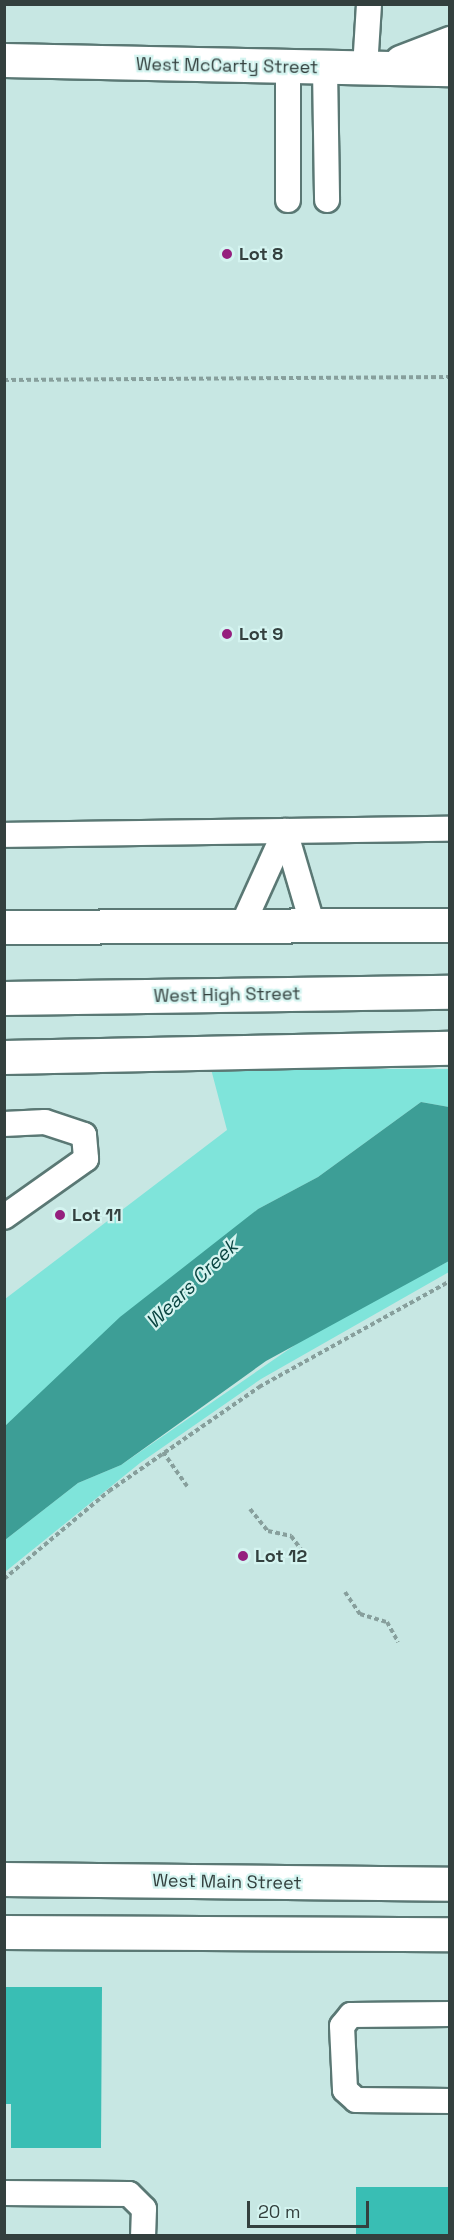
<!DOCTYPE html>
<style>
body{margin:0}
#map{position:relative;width:454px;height:2240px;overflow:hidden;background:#c7e7e3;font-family:"Space Grotesk",sans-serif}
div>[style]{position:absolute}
.green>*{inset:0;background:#7fe4da}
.water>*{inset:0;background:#3d9e96}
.building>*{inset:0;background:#39beb4;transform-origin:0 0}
.path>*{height:4px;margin-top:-2px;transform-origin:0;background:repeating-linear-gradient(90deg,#879f9c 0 4.5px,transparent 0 7.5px)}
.roads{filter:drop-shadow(2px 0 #5a7874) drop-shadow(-2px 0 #5a7874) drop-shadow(0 2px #5a7874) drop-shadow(0 -2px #5a7874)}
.lane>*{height:24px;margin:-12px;padding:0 12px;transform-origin:12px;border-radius:12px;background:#fff}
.secondary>*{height:33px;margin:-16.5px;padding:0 16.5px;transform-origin:16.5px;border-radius:16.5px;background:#fff}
.dots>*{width:16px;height:16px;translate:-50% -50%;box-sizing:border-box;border:3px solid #d4f4f0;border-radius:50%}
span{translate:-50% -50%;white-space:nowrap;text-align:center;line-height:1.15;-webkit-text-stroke:4.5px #d4f4f0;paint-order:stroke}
.street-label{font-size:18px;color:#33403e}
.poi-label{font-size:18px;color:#33403e;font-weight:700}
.left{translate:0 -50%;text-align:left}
.water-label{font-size:20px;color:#0b4642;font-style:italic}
.frame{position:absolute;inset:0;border:6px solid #33403e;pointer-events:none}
.scale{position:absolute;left:247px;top:2201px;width:122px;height:27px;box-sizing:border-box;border:3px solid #33403e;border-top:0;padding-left:8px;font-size:18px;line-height:21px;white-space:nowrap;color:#33403e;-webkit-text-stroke:4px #d4f4f0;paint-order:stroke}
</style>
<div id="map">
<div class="green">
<i style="clip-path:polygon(211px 1069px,449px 1069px,449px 1107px,421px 1102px,318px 1177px,258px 1209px,5px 1426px,5px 1299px,227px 1130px)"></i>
<i style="clip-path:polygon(449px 1261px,449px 1272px,261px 1379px,140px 1463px,5px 1572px,5px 1540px,78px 1483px,121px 1465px,324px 1325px)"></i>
</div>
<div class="water">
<i style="clip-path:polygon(421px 1102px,449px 1107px,449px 1261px,266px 1361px,121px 1465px,78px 1483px,5px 1540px,5px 1426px,120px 1317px,258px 1209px,318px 1177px)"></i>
</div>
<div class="building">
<i style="clip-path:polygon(4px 1987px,102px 1987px,101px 2148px,11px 2148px,11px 2104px,4px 2104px)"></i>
<i style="left:450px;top:2187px;width:48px;height:94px;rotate:90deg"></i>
</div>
<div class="path">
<i style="left:4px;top:380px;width:446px;rotate:-0.4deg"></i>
<i style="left:163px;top:1452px;width:42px;rotate:54.8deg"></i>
<i style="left:250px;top:1509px;width:28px;rotate:51deg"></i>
<i style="left:268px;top:1531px;width:24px;rotate:12deg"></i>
<i style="left:291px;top:1536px;width:26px;rotate:53deg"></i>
<i style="left:4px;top:1579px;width:137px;rotate:-40deg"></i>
<i style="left:109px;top:1491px;width:183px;rotate:-34.7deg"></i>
<i style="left:259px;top:1387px;width:218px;rotate:-29deg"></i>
<i style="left:345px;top:1592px;width:27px;rotate:56deg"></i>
<i style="left:360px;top:1614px;width:28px;rotate:17deg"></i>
<i style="left:387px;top:1622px;width:23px;rotate:61deg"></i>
</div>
<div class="roads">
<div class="lane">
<i style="left:325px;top:68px;width:132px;rotate:89.1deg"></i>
<i style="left:365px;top:68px;width:64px;rotate:-86.4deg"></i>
<i style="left:288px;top:200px;width:131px;rotate:-90deg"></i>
<i style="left:285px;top:831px;width:99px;rotate:73.6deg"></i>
<i style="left:4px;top:835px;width:446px;rotate:-0.8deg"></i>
<i style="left:242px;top:926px;width:104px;rotate:-65.6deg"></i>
<i style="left:4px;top:1124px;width:41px;rotate:-2.8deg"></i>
<i style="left:45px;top:1122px;width:41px;rotate:18.4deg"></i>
<i style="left:84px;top:1135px;width:24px;rotate:85deg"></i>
<i style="left:86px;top:1159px;width:100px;rotate:144.7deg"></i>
<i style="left:450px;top:2014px;width:99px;rotate:179.4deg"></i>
<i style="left:351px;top:2015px;width:14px;rotate:129deg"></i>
<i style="left:342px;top:2026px;width:64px;rotate:87.3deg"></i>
<i style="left:345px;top:2090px;width:15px;rotate:42deg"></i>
<i style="left:356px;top:2100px;width:94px;rotate:0.6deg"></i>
<i style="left:4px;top:2193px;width:125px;rotate:0.5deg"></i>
<i style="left:129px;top:2194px;width:21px;rotate:45deg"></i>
<i style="left:144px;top:2209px;width:27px;rotate:92deg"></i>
</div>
<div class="secondary">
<i style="left:4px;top:60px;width:446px;rotate:1.2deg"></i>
<i style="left:401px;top:62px;width:53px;rotate:-21.2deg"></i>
<i style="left:4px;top:927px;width:446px;rotate:-0.3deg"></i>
<i style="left:4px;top:998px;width:446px;rotate:-0.8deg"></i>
<i style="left:4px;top:1057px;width:446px;rotate:-1.2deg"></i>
<i style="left:4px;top:1879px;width:446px;rotate:0.6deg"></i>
<i style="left:4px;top:1932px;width:446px;rotate:0.3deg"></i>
</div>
</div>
<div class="dots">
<i style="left:227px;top:254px;background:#95207e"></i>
<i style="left:227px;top:634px;background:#95207e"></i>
<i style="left:60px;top:1215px;background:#95207e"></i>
<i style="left:243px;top:1556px;background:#95207e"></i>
</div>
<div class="street-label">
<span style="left:227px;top:66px;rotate:1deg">West McCarty Street</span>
<span style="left:227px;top:995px;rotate:-1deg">West High Street</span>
<span style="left:227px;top:1882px;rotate:1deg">West Main Street</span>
</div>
<div class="poi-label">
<span class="left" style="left:239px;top:254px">Lot 8</span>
<span class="left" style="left:239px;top:634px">Lot 9</span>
<span class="left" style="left:72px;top:1215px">Lot 11</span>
<span class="left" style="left:255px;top:1556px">Lot 12</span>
</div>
<div class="water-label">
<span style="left:192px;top:1284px;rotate:-44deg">Wears Creek</span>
</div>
<div class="frame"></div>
<div class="scale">20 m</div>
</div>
